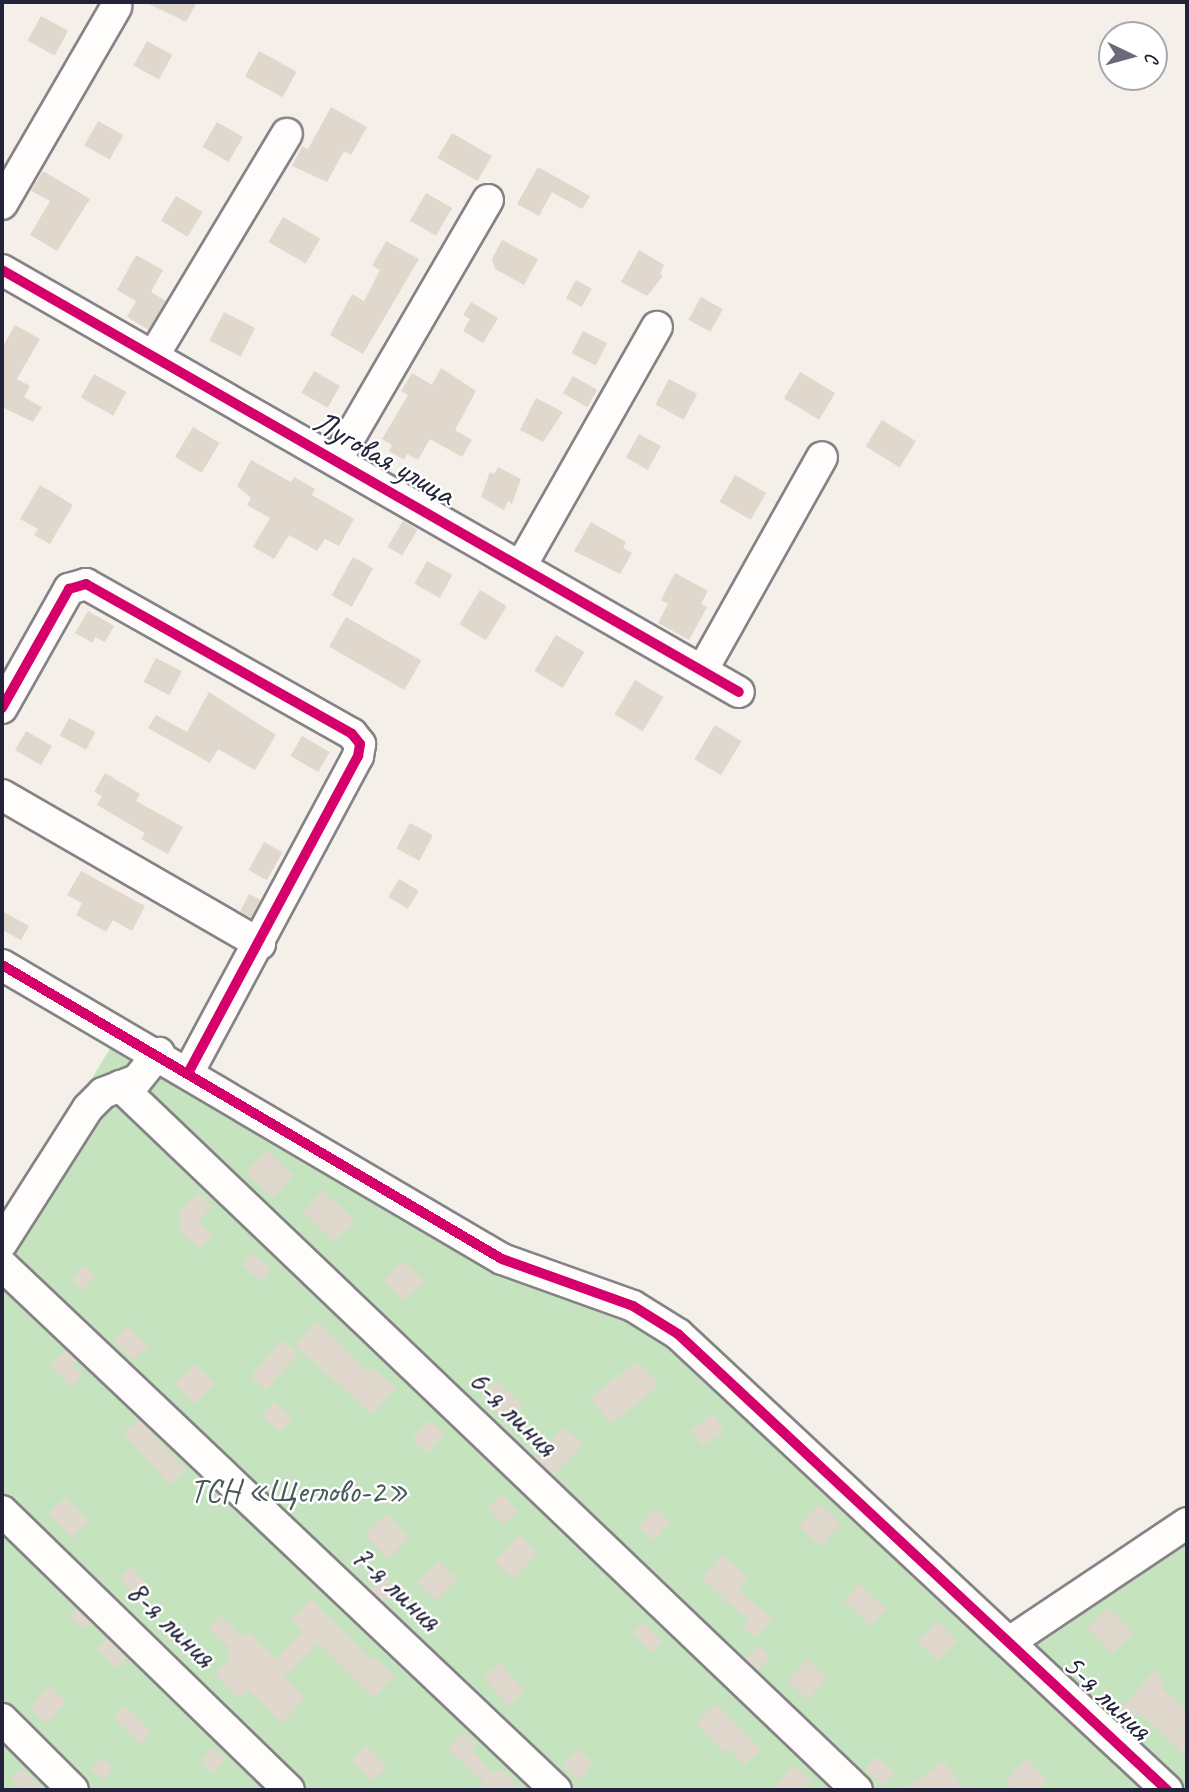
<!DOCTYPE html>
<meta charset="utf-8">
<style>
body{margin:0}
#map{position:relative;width:1189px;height:1792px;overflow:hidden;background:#f5efe9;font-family:Caveat,sans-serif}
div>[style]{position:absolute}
.green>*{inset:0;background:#c6e3c0}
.building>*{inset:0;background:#e0d7cd;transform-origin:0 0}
.roads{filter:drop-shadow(2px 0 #858385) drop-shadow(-2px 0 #858385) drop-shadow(0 2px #858385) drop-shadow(0 -2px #858385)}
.minor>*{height:30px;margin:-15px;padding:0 15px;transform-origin:15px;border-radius:15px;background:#fefdfc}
.cycleway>*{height:10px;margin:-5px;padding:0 5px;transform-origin:5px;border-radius:5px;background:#d6006c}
span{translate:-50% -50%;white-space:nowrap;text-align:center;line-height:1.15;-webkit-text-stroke:5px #fff;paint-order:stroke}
.street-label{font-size:33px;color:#22223b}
.park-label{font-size:33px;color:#485959}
.frame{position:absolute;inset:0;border:4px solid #22223b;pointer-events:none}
.north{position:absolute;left:1098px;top:21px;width:70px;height:70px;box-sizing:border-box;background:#fff;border:2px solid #a7a7b1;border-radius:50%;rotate:95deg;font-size:19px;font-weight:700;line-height:28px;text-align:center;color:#22223b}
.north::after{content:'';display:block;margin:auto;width:24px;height:32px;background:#6c6a78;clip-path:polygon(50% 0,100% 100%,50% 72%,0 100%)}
</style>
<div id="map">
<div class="green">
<i style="clip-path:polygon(116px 1039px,673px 1340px,997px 1641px,1187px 1515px,1187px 1790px,2px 1790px,2px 1224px)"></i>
</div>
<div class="building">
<i style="clip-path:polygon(145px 2px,197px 2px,186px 22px)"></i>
<i style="left:41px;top:16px;width:31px;height:28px;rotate:29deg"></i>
<i style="left:147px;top:41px;width:29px;height:28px;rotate:29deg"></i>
<i style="left:259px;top:51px;width:43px;height:29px;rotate:29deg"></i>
<i style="clip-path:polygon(331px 107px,367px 127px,351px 155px,344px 151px,327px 182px,292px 166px,302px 146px,308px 149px)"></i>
<i style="left:98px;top:121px;width:29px;height:28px;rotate:29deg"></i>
<i style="left:217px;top:122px;width:30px;height:29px;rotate:30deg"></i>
<i style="left:452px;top:133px;width:46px;height:29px;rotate:30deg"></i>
<i style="clip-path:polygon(538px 167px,590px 196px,582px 209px,552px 192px,539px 216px,517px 204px)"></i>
<i style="clip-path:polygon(43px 171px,90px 199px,57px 251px,30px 235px,50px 201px,31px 191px)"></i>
<i style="left:426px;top:193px;width:30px;height:32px;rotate:30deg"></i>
<i style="left:176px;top:196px;width:31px;height:29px;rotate:31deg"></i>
<i style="left:283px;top:217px;width:43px;height:29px;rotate:30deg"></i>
<i style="clip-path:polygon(502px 240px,538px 259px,524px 285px,495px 269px,492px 259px)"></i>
<i style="clip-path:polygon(386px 241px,419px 259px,363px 354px,330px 335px,352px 294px,364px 301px,380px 270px,372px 266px)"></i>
<i style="clip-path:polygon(639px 250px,664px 265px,660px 274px,663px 276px,647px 296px,621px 282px)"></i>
<i style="clip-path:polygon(136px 255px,163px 270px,151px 292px,166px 301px,149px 330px,127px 317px,136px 301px,117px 290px)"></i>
<i style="left:576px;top:280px;width:18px;height:21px;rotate:29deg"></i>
<i style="left:701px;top:297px;width:25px;height:26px;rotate:29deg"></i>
<i style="clip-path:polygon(471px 302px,498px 318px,483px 343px,463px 331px,470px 319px,463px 315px)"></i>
<i style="left:224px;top:312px;width:35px;height:32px;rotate:27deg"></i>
<i style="clip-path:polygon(15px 325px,40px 339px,17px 379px,30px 386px,24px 397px,42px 407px,33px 422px,2px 407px,2px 348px)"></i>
<i style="left:583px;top:331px;width:27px;height:25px;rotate:27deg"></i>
<i style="clip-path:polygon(441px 368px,476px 391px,455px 430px,472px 440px,462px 457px,430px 439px,418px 460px,407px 454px,404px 460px,389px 451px,392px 445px,382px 439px,408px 395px,401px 391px,412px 373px,432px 385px)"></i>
<i style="left:314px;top:371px;width:30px;height:25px;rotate:30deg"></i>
<i style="left:800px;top:372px;width:41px;height:31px;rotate:31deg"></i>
<i style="left:94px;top:374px;width:37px;height:27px;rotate:29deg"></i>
<i style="left:573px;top:376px;width:28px;height:20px;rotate:30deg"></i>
<i style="left:669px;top:379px;width:32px;height:29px;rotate:28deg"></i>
<i style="clip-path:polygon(536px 398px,563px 412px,543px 442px,520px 430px)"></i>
<i style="left:882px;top:420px;width:40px;height:31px;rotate:32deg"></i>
<i style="left:193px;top:427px;width:31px;height:35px;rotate:31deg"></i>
<i style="left:639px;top:434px;width:25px;height:27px;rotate:29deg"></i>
<i style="clip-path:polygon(251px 460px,291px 482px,294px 477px,315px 489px,312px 495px,354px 519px,339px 546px,325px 539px,317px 551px,289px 535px,274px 559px,253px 547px,270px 518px,247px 505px,251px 498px,237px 486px)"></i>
<i style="clip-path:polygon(498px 467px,521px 479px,512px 504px,508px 501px,504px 510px,481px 497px,490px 472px,494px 474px)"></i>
<i style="left:735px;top:475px;width:36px;height:31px;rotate:30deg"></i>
<i style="clip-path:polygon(40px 485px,73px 505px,50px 544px,34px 535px,38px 529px,20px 519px)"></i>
<i style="left:403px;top:521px;width:17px;height:30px;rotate:31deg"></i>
<i style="clip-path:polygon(591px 522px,626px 542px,623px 548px,632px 553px,620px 574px,574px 551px)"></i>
<i style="left:353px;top:557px;width:23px;height:44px;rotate:29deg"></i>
<i style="left:427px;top:561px;width:29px;height:26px;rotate:29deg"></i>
<i style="clip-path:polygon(675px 573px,708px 591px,701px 604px,707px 607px,689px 640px,658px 623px,668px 604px,661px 600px)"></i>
<i style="left:480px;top:590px;width:31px;height:40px;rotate:31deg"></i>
<i style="clip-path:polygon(88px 611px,114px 626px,105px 642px,95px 637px,93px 643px,75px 633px)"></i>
<i style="left:346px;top:617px;width:87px;height:34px;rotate:30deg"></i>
<i style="left:556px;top:635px;width:33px;height:42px;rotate:31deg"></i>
<i style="left:156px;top:658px;width:29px;height:27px;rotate:27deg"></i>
<i style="left:635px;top:680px;width:33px;height:40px;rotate:31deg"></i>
<i style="clip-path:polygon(209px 692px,276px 735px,255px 770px,218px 749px,210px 763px,148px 728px,156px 715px,187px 732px)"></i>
<i style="left:69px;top:718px;width:30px;height:20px;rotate:28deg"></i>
<i style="left:715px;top:725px;width:31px;height:40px;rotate:31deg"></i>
<i style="left:26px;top:731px;width:30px;height:22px;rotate:30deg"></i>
<i style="left:302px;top:736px;width:32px;height:23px;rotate:30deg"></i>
<i style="clip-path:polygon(105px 773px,140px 794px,136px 801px,183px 827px,168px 854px,141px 839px,145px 833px,97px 805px,102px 796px,94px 792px)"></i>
<i style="left:410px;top:823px;width:26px;height:29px;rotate:28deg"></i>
<i style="left:264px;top:842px;width:21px;height:32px;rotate:29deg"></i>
<i style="clip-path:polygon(81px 871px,145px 906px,132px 931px,113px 920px,106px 932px,76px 915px,82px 903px,67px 895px)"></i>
<i style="left:399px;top:879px;width:23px;height:21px;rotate:31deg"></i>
<i style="left:249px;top:894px;width:13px;height:20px;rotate:27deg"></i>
<i style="clip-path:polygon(2px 911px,29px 926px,21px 940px,2px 930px)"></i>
<i style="left:267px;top:1150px;width:37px;height:31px;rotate:44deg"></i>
<i style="left:323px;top:1190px;width:44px;height:30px;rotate:43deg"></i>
<i style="clip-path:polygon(198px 1193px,212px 1206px,198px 1221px,212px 1235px,199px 1249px,180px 1230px,179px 1212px)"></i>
<i style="left:252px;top:1253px;width:25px;height:16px;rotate:40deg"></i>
<i style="left:403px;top:1261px;width:29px;height:28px;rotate:44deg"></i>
<i style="left:84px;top:1265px;width:16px;height:19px;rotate:43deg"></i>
<i style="clip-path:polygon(317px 1321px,368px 1372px,372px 1367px,396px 1388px,372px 1414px,295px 1346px)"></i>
<i style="left:128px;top:1326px;width:28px;height:21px;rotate:45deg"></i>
<i style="left:282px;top:1340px;width:21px;height:48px;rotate:41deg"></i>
<i style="clip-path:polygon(66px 1350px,78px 1361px,73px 1365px,82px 1375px,71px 1387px,50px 1366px)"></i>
<i style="clip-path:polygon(636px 1362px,657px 1381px,656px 1388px,611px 1424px,590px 1397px)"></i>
<i style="left:195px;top:1364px;width:28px;height:29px;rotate:45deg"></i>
<i style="left:497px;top:1381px;width:36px;height:22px;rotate:44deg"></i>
<i style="left:273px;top:1402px;width:25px;height:18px;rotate:40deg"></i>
<i style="left:712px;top:1414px;width:20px;height:27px;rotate:53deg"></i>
<i style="left:139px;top:1419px;width:70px;height:21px;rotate:48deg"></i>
<i style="clip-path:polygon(429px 1420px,445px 1434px,427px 1454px,414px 1442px,414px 1436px)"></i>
<i style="left:564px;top:1427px;width:25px;height:43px;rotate:42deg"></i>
<i style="left:501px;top:1494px;width:24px;height:20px;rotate:45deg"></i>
<i style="left:65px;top:1497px;width:34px;height:24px;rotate:45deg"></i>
<i style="left:820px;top:1504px;width:29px;height:30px;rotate:44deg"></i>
<i style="left:655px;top:1508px;width:21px;height:25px;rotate:41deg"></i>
<i style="left:386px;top:1514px;width:33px;height:30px;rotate:45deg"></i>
<i style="clip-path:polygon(519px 1535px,535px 1549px,535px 1555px,514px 1579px,495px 1562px)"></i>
<i style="clip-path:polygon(722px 1555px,748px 1578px,738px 1590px,772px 1618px,755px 1638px,743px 1628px,749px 1620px,701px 1579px)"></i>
<i style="left:438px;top:1561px;width:26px;height:30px;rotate:43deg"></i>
<i style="left:131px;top:1567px;width:23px;height:16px;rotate:47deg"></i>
<i style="left:384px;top:1577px;width:18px;height:19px;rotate:45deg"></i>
<i style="left:859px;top:1584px;width:37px;height:23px;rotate:43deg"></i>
<i style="clip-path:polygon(311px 1599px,370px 1659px,373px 1656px,395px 1675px,374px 1698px,318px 1643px,284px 1677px,304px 1697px,283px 1724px,249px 1690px,240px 1699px,215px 1674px,230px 1658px,226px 1654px,231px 1649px,208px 1628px,220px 1615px,243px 1637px,248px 1632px,276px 1659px,303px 1631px,291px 1619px)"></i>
<i style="left:1108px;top:1607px;width:37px;height:29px;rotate:46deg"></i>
<i style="left:78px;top:1609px;width:17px;height:11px;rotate:45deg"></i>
<i style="left:938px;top:1621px;width:28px;height:29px;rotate:45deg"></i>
<i style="left:643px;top:1622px;width:28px;height:16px;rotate:44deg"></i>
<i style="left:107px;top:1638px;width:28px;height:15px;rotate:44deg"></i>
<i style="left:759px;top:1646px;width:16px;height:19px;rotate:45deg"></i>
<i style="left:808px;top:1659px;width:28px;height:30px;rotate:45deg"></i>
<i style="left:500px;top:1663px;width:38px;height:22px;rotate:48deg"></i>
<i style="clip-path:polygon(1154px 1671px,1165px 1682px,1161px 1687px,1187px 1711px,1187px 1757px,1138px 1712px,1133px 1718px,1121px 1708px)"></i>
<i style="left:49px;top:1686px;width:23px;height:30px;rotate:41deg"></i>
<i style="clip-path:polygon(717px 1704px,761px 1750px,745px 1765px,728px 1748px,723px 1752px,696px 1723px)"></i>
<i style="left:125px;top:1706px;width:37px;height:17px;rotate:44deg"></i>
<i style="clip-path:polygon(464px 1732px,477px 1744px,472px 1750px,492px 1773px,503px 1769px,520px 1790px,474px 1790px,484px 1782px,448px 1749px)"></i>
<i style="left:366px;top:1746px;width:29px;height:21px;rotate:44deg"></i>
<i style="left:213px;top:1747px;width:17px;height:20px;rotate:40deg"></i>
<i style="left:578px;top:1749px;width:21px;height:23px;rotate:43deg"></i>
<i style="left:877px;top:1756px;width:25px;height:18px;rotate:43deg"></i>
<i style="left:101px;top:1757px;width:17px;height:16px;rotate:40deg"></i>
<i style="clip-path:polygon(1026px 1759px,1048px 1780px,1038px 1790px,1014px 1790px,1005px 1782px)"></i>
<i style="clip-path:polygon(944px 1761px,965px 1790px,903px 1790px)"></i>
<i style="clip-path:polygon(794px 1766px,812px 1782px,804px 1790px,772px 1790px)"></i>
<i style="clip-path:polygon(22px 1768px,44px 1790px,22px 1790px,11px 1779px)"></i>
</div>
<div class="roads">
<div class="minor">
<i style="left:2px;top:204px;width:228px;rotate:-59.9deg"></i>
<i style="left:2px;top:270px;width:849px;rotate:29.8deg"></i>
<i style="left:154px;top:355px;width:258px;rotate:-59deg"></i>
<i style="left:336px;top:461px;width:302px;rotate:-59.8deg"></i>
<i style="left:521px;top:566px;width:275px;rotate:-60.4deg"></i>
<i style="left:702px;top:671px;width:245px;rotate:-60.7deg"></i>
<i style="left:2px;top:708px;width:137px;rotate:-60.6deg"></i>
<i style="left:69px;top:589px;width:18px;rotate:-16deg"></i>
<i style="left:86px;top:584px;width:305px;rotate:29.4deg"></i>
<i style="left:352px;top:734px;width:13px;rotate:51deg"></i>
<i style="left:360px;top:744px;width:12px;rotate:99deg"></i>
<i style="left:358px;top:756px;width:357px;rotate:118.2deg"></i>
<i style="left:2px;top:795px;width:298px;rotate:30deg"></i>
<i style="left:2px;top:965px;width:580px;rotate:30.46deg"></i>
<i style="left:502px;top:1259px;width:139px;rotate:19.7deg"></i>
<i style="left:633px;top:1306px;width:53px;rotate:31.9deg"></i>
<i style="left:678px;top:1334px;width:669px;rotate:43deg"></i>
<i style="left:120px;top:1086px;width:1019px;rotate:43.69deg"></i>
<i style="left:2px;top:1243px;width:160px;rotate:-57.5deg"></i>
<i style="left:88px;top:1108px;width:21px;rotate:-45deg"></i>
<i style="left:103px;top:1093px;width:36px;rotate:-21deg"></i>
<i style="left:137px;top:1080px;width:35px;rotate:-51deg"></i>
<i style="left:2px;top:1265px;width:763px;rotate:43.46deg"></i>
<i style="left:2px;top:1511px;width:400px;rotate:44.2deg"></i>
<i style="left:1011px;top:1641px;width:212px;rotate:-33.8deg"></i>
<i style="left:2px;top:1719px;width:100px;rotate:45deg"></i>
</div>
</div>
<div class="cycleway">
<i style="left:2px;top:270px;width:849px;rotate:29.8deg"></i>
<i style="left:2px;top:708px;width:137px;rotate:-60.6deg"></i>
<i style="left:69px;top:589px;width:18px;rotate:-16deg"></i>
<i style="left:86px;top:584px;width:305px;rotate:29.4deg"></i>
<i style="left:352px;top:734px;width:13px;rotate:51deg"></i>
<i style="left:360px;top:744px;width:12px;rotate:99deg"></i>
<i style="left:358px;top:756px;width:357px;rotate:118.2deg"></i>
<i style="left:2px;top:965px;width:580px;rotate:30.46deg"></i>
<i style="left:502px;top:1259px;width:139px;rotate:19.7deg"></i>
<i style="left:633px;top:1306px;width:53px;rotate:31.9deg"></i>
<i style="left:678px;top:1334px;width:669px;rotate:43deg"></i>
</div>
<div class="street-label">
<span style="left:384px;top:458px;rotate:30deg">Луговая улица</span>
<span style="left:513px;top:1413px;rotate:44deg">6-я линия</span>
<span style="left:396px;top:1588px;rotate:43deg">7-я линия</span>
<span style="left:171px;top:1624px;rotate:44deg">8-я линия</span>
<span style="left:1107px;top:1697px;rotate:44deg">5-я линия</span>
</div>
<div class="park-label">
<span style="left:299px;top:1492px">ТСН «Щеглово-2»</span>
</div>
<div class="frame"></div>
<div class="north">С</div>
</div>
